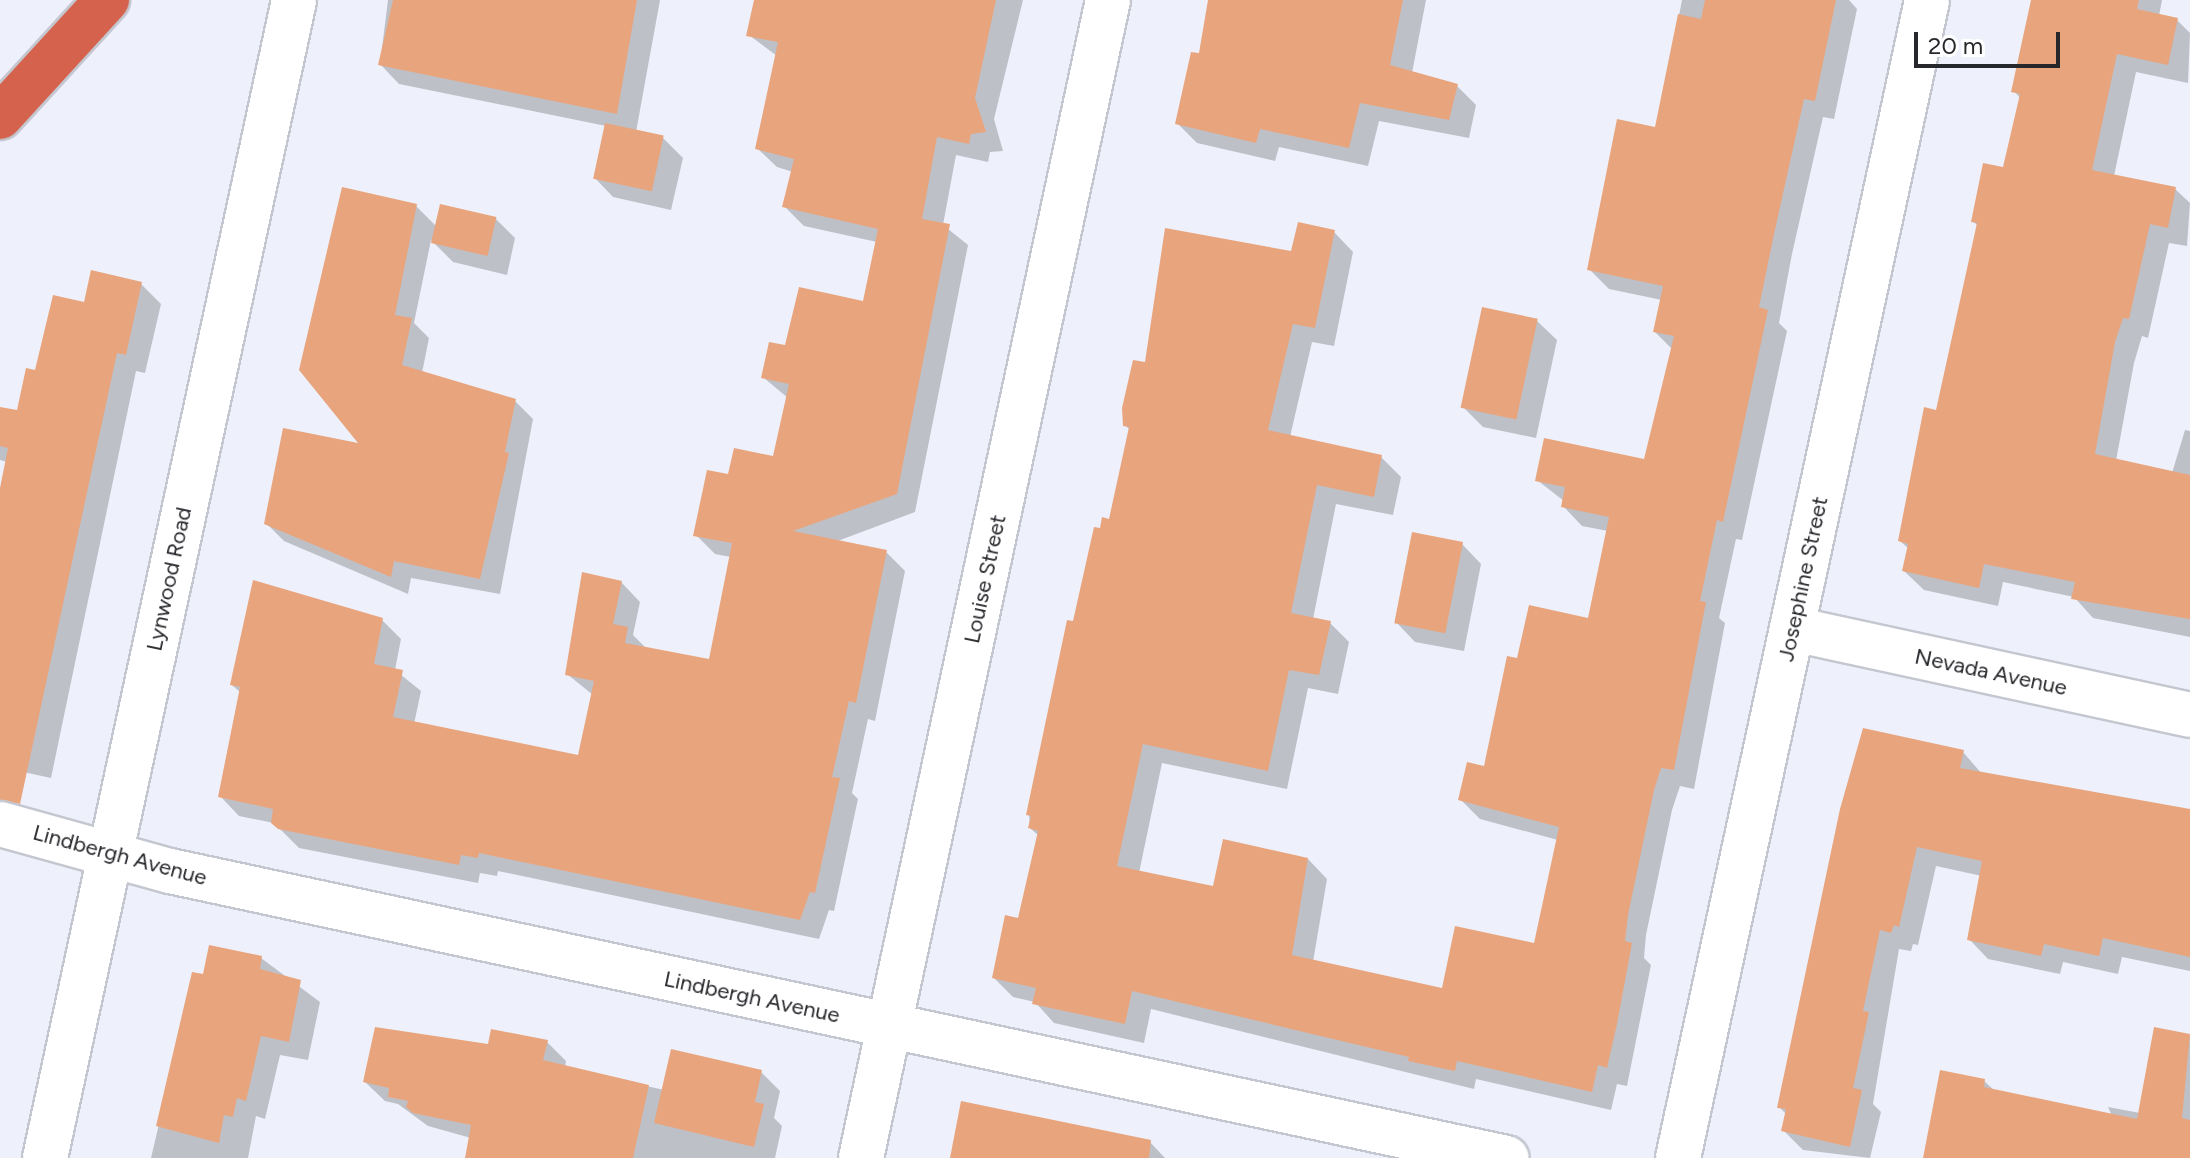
<!DOCTYPE html>
<style>
body{margin:0}
#map{position:relative;width:2190px;height:1158px;overflow:hidden;background:#eef1fb;font-family:Figtree,sans-serif}
div>[style]{position:absolute}
.shadow>*{inset:0;background:#0003}
.building>*{inset:0;background:#e8a47c;transform-origin:0 0}
.roads{filter:drop-shadow(2px 0 #c5c7d0) drop-shadow(-2px 0 #c5c7d0) drop-shadow(0 2px #c5c7d0) drop-shadow(0 -2px #c5c7d0)}
.minor>*{height:44px;margin:-22px;padding:0 22px;transform-origin:22px;border-radius:22px;background:#fff}
.highway>*{height:44px;margin:-22px;padding:0 22px;transform-origin:22px;border-radius:22px;background:#d4624c}
span{translate:-50% -50%;white-space:nowrap;text-align:center;line-height:1.15;-webkit-text-stroke:6px #fff;paint-order:stroke}
.street-label{font-size:22px;color:#27282c}
.scale{position:absolute;left:1914px;top:32px;width:146px;height:36px;box-sizing:border-box;border:4px solid #27282c;border-top:0;padding-left:10px;font-size:24px;line-height:28px;white-space:nowrap;color:#27282c;-webkit-text-stroke:6px #fff;paint-order:stroke}
</style>
<div id="map">
<div class="shadow">
<i style="clip-path:polygon(388px 0,660px 0,636px 132px,663px 138px,683px 158px,671px 210px,613px 197px,594px 177px,606px 126px,399px 84px,380px 64px)"></i>
<i style="clip-path:polygon(756px 0,1023px 0,994px 119px,1003px 151px,990px 152px,988px 162px,956px 155px,943px 225px,968px 245px,915px 512px,835px 542px,886px 552px,905px 571px,875px 721px,868px 719px,852px 793px,858px 799px,834px 911px,829px 910px,819px 939px,498px 871px,497px 876px,480px 873px,478px 883px,299px 848px,274px 823px,239px 816px,220px 796px,241px 693px,232px 685px,382px 620px,401px 639px,395px 670px,421px 691px,414px 724px,579px 757px,593px 695px,567px 674px,621px 582px,640px 602px,633px 635px,647px 649px,710px 661px,731px 557px,715px 554px,696px 535px,729px 476px,774px 459px,788px 398px,764px 378px,786px 347px,865px 304px,877px 242px,804px 226px,784px 206px,793px 172px,777px 167px,757px 148px,777px 56px,749px 35px)"></i>
<i style="clip-path:polygon(1216px 0,1426px 0,1412px 73px,1457px 86px,1476px 105px,1469px 138px,1379px 121px,1368px 166px,1279px 147px,1275px 161px,1197px 143px,1178px 124px)"></i>
<i style="clip-path:polygon(1682px 0,1849px 0,1857px 9px,1834px 119px,1823px 117px,1792px 254px,1779px 323px,1787px 331px,1742px 540px,1736px 539px,1719px 618px,1725px 623px,1694px 789px,1680px 786px,1672px 810px,1646px 935px,1644px 958px,1651px 965px,1627px 1086px,1617px 1084px,1611px 1110px,1476px 1079px,1474px 1089px,1151px 1009px,1144px 1043px,1054px 1023px,1035px 1002px,1013px 997px,994px 978px,1020px 920px,1039px 836px,1030px 828px,1029px 814px,1075px 624px,1102px 531px,1110px 521px,1130px 430px,1125px 425px,1147px 365px,1293px 254px,1334px 232px,1353px 252px,1334px 346px,1312px 342px,1290px 437px,1381px 457px,1401px 477px,1393px 515px,1336px 504px,1313px 619px,1330px 623px,1349px 642px,1338px 694px,1308px 688px,1287px 789px,1162px 763px,1139px 873px,1215px 888px,1308px 859px,1327px 879px,1313px 962px,1444px 991px,1535px 946px,1558px 840px,1480px 819px,1460px 799px,1486px 768px,1519px 661px,1590px 620px,1608px 531px,1582px 526px,1563px 506px,1564px 501px,1537px 480px,1645px 461px,1673px 350px,1655px 332px,1662px 300px,1609px 289px,1589px 269px,1657px 129px)"></i>
<i style="clip-path:polygon(2054px 0,2162px 0,2159px 16px,2177px 20px,2190px 33px,2188px 83px,2136px 72px,2114px 176px,2175px 189px,2190px 203px,2187px 246px,2169px 243px,2148px 338px,2142px 336px,2134px 363px,2116px 461px,2172px 473px,2185px 430px,2190px 431px,2190px 637px,2093px 618px,2074px 597px,2003px 582px,1998px 606px,1924px 590px,1904px 571px,1909px 549px,1900px 541px,1938px 412px,1978px 226px,1973px 221px,2005px 170px,2021px 99px,2014px 91px)"></i>
<i style="clip-path:polygon(416px 206px,437px 227px,496px 219px,515px 238px,507px 275px,453px 262px,431px 240px,414px 323px,429px 338px,422px 373px,515px 401px,533px 419px,500px 594px,411px 578px,408px 594px,284px 541px,266px 523px,363px 446px)"></i>
<i style="clip-path:polygon(141px 284px,161px 304px,145px 373px,136px 371px,51px 778px,0 767px,0 497px,7px 462px,0 460px,0 409px,18px 412px,37px 372px,85px 305px)"></i>
<i style="clip-path:polygon(1537px 321px,1557px 340px,1536px 438px,1483px 427px,1463px 407px)"></i>
<i style="clip-path:polygon(1462px 544px,1481px 564px,1464px 651px,1415px 642px,1396px 622px)"></i>
<i style="clip-path:polygon(1963px 752px,1982px 774px,2190px 813px,2190px 971px,2122px 957px,2118px 974px,2063px 962px,2060px 974px,1988px 959px,1969px 939px,1982px 876px,1936px 866px,1918px 945px,1913px 944px,1911px 951px,1899px 949px,1873px 1104px,1881px 1112px,1870px 1158px,1803px 1150px,1784px 1131px,1787px 1115px,1779px 1107px)"></i>
<i style="clip-path:polygon(261px 958px,320px 1002px,308px 1060px,280px 1055px,265px 1119px,256px 1116px,248px 1158px,151px 1158px,194px 975px,204px 977px)"></i>
<i style="clip-path:polygon(2156px 1030px,2190px 1036px,2190px 1158px,1925px 1158px,1984px 1081px,1995px 1091px,2112px 1116px,2108px 1107px,2140px 1113px)"></i>
<i style="clip-path:polygon(547px 1042px,566px 1061px,565px 1067px,664px 1090px,761px 1072px,780px 1091px,774px 1118px,782px 1126px,775px 1158px,472px 1158px,471px 1138px,428px 1126px,398px 1104px,385px 1101px,365px 1082px,490px 1046px)"></i>
<i style="clip-path:polygon(1149px 1141px,1165px 1158px,951px 1158px)"></i>
</div>
<div class="building">
<i style="clip-path:polygon(393px 0,637px 0,617px 114px,378px 65px)"></i>
<i style="clip-path:polygon(754px 0,996px 0,975px 98px,986px 132px,971px 134px,969px 144px,937px 137px,922px 219px,950px 224px,897px 494px,793px 531px,887px 550px,856px 703px,849px 701px,832px 777px,840px 778px,815px 893px,810px 892px,800px 920px,479px 853px,478px 858px,461px 855px,459px 865px,278px 829px,271px 823px,273px 809px,218px 797px,240px 687px,230px 685px,253px 580px,383px 618px,374px 664px,403px 670px,393px 717px,578px 755px,594px 681px,565px 675px,582px 572px,622px 581px,613px 624px,628px 627px,625px 643px,709px 659px,732px 543px,693px 536px,707px 470px,728px 474px,734px 448px,773px 456px,789px 384px,761px 378px,769px 342px,785px 345px,799px 287px,863px 301px,878px 229px,782px 207px,794px 159px,755px 149px,778px 42px,746px 36px)"></i>
<i style="clip-path:polygon(1208px 0,1403px 0,1390px 65px,1458px 84px,1449px 120px,1360px 103px,1349px 148px,1260px 129px,1256px 143px,1175px 124px,1191px 52px,1199px 53px)"></i>
<i style="clip-path:polygon(1705px 0,1836px 0,1815px 101px,1804px 99px,1774px 234px,1759px 307px,1768px 310px,1723px 522px,1717px 520px,1700px 601px,1706px 602px,1674px 770px,1661px 768px,1654px 790px,1628px 915px,1625px 941px,1632px 943px,1617px 1024px,1607px 1068px,1598px 1065px,1592px 1092px,1457px 1061px,1455px 1071px,1408px 1061px,1409px 1057px,1132px 991px,1125px 1024px,1032px 1004px,1036px 988px,992px 978px,1005px 915px,1018px 918px,1038px 831px,1028px 828px,1031px 816px,1026px 815px,1067px 620px,1073px 621px,1094px 527px,1100px 528px,1102px 517px,1109px 519px,1129px 427px,1123px 426px,1122px 408px,1133px 360px,1145px 362px,1165px 228px,1291px 251px,1298px 222px,1335px 230px,1315px 328px,1293px 324px,1268px 430px,1382px 455px,1374px 497px,1317px 485px,1291px 613px,1331px 621px,1319px 675px,1289px 670px,1268px 771px,1143px 744px,1117px 866px,1213px 886px,1223px 839px,1308px 858px,1292px 955px,1442px 988px,1455px 926px,1534px 943px,1559px 827px,1458px 800px,1467px 762px,1484px 766px,1507px 656px,1517px 658px,1529px 605px,1588px 618px,1609px 517px,1561px 507px,1565px 487px,1535px 481px,1544px 438px,1644px 459px,1674px 336px,1653px 332px,1663px 286px,1587px 270px,1617px 119px,1655px 127px,1678px 14px,1701px 19px)"></i>
<i style="clip-path:polygon(2031px 0,2139px 0,2137px 9px,2178px 18px,2168px 65px,2117px 54px,2092px 170px,2176px 187px,2168px 228px,2150px 224px,2129px 319px,2123px 318px,2115px 342px,2095px 454px,2190px 475px,2190px 619px,2071px 599px,2075px 582px,1984px 564px,1979px 588px,1902px 571px,1908px 544px,1898px 541px,1924px 407px,1936px 410px,1977px 223px,1971px 222px,1983px 163px,2003px 167px,2020px 94px,2011px 92px)"></i>
<i style="left:605px;top:123px;width:60px;height:57px;rotate:12deg"></i>
<i style="clip-path:polygon(342px 187px,417px 204px,395px 315px,412px 318px,402px 365px,516px 399px,505px 452px,509px 453px,480px 579px,394px 561px,391px 577px,264px 524px,283px 428px,358px 443px,299px 370px)"></i>
<i style="left:440px;top:204px;width:58px;height:40px;rotate:13deg"></i>
<i style="clip-path:polygon(91px 270px,142px 282px,126px 355px,117px 353px,20px 804px,0 800px,0 488px,8px 448px,0 446px,0 407px,17px 410px,26px 368px,35px 370px,53px 295px,84px 302px)"></i>
<i style="left:1482px;top:307px;width:57px;height:103px;rotate:12deg"></i>
<i style="left:1412px;top:532px;width:52px;height:93px;rotate:11deg"></i>
<i style="clip-path:polygon(1863px 728px,1964px 750px,1960px 768px,2190px 809px,2190px 957px,2103px 938px,2099px 956px,2044px 944px,2041px 956px,1967px 940px,1982px 861px,1917px 847px,1899px 927px,1894px 925px,1891px 933px,1880px 930px,1863px 1011px,1869px 1012px,1853px 1088px,1862px 1090px,1850px 1147px,1781px 1131px,1786px 1109px,1777px 1108px,1840px 809px)"></i>
<i style="clip-path:polygon(209px 945px,262px 956px,260px 969px,301px 980px,289px 1042px,261px 1036px,246px 1101px,237px 1098px,233px 1117px,224px 1115px,219px 1143px,156px 1126px,192px 972px,203px 974px)"></i>
<i style="clip-path:polygon(375px 1027px,488px 1044px,491px 1029px,548px 1040px,543px 1060px,649px 1085px,633px 1158px,465px 1158px,471px 1125px,413px 1113px,406px 1107px,408px 1101px,388px 1097px,389px 1088px,363px 1082px)"></i>
<i style="clip-path:polygon(2154px 1027px,2190px 1034px,2182px 1118px,2190px 1120px,2190px 1158px,1923px 1158px,1940px 1070px,1985px 1079px,1984px 1087px,2137px 1119px)"></i>
<i style="clip-path:polygon(671px 1049px,762px 1070px,755px 1102px,764px 1104px,754px 1147px,654px 1123px)"></i>
<i style="clip-path:polygon(961px 1101px,1151px 1140px,1149px 1158px,950px 1158px)"></i>
</div>
<div class="roads">
<div class="minor">
<i style="left:1793px;top:629px;width:406px;rotate:12.2deg"></i>
<i style="left:0;top:824px;width:176px;rotate:15.5deg"></i>
<i style="left:170px;top:871px;width:1367px;rotate:12.12deg"></i>
<i style="left:45px;top:1158px;width:1184px;rotate:-77.86deg"></i>
<i style="left:861px;top:1158px;width:1184px;rotate:-77.96deg"></i>
<i style="left:1678px;top:1158px;width:1184px;rotate:-77.86deg"></i>
</div>
<div class="highway">
<i style="left:0;top:117px;width:159px;rotate:-47.6deg"></i>
</div>
</div>
<div class="street-label">
<span style="left:169px;top:579px;rotate:-78deg">Lynwood Road</span>
<span style="left:985px;top:579px;rotate:-78deg">Louise Street</span>
<span style="left:1803px;top:579px;rotate:-78deg">Josephine Street</span>
<span style="left:1991px;top:672px;rotate:12deg">Nevada Avenue</span>
<span style="left:120px;top:855px;rotate:15deg">Lindbergh Avenue</span>
<span style="left:752px;top:997px;rotate:12deg">Lindbergh Avenue</span>
</div>
<div class="scale">20 m</div>
</div>
